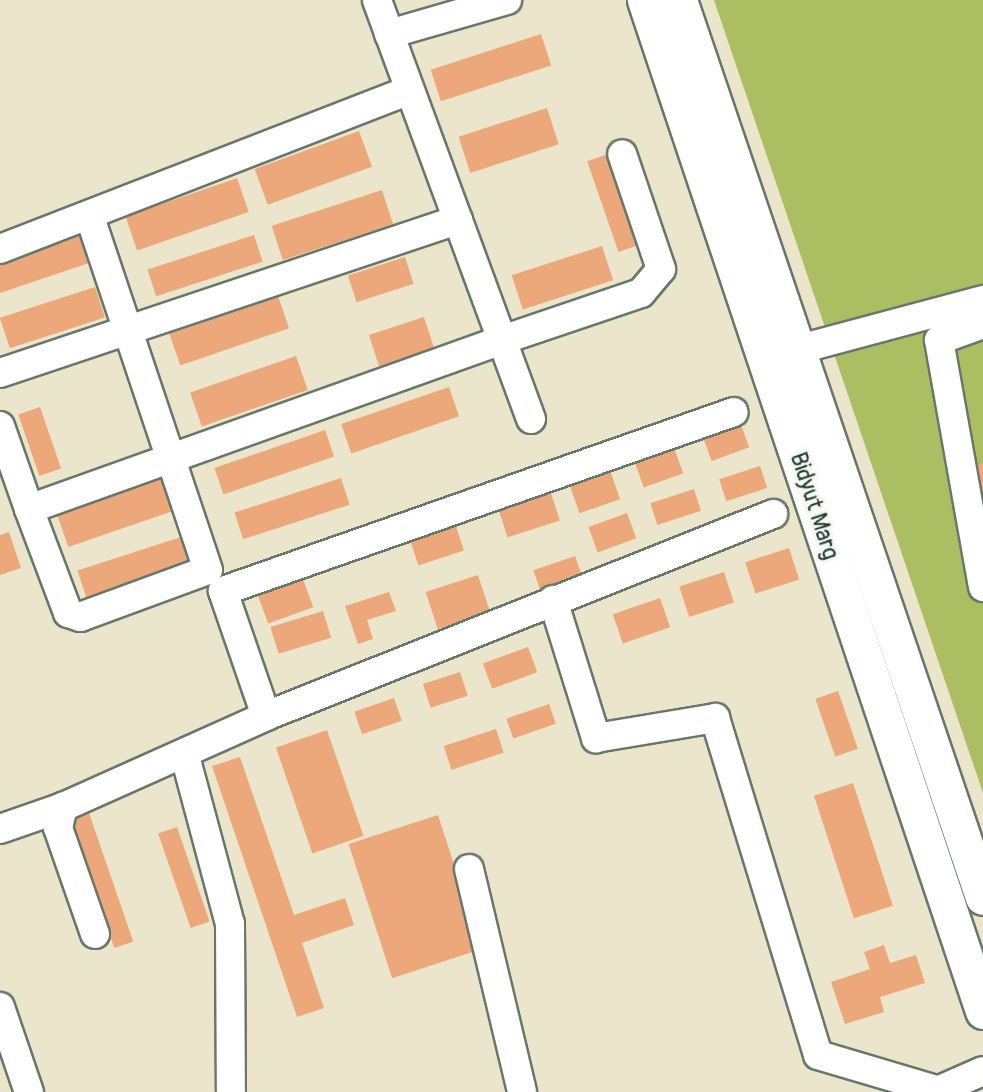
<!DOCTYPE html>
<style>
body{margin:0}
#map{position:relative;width:983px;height:1092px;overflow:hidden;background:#ebe6cb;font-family:Pangolin,sans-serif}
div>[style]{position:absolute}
.green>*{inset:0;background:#abbe62}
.building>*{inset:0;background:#eca87b;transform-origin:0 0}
.roads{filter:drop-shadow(2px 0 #667869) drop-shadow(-2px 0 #667869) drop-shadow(0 2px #667869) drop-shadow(0 -2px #667869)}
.minor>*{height:28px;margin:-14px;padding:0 14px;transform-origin:14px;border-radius:14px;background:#fff}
.major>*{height:35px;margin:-17.5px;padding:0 17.5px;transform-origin:17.5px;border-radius:17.5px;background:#fff}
span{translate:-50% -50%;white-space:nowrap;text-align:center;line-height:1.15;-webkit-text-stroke:7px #f6f6f2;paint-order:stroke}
.street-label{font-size:23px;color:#1f3d34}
</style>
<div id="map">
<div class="green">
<i style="clip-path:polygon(714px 0,983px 0,983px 793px)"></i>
</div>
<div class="building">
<i style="left:541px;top:34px;width:33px;height:116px;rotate:72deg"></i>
<i style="left:547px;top:108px;width:38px;height:93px;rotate:72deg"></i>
<i style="left:359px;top:131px;width:38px;height:111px;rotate:70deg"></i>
<i style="left:608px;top:154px;width:96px;height:22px;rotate:71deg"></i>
<i style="left:237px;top:178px;width:36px;height:118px;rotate:71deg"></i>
<i style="left:382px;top:190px;width:36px;height:116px;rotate:72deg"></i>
<i style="clip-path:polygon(76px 228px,89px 263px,0 293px,0 253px)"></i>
<i style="left:254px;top:235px;width:28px;height:112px;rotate:72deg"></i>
<i style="left:602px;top:246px;width:36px;height:95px;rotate:72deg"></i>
<i style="left:405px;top:257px;width:28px;height:60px;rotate:72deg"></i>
<i style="left:95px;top:287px;width:32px;height:100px;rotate:72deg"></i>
<i style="left:278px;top:296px;width:34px;height:115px;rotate:71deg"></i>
<i style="left:424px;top:317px;width:33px;height:58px;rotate:72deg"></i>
<i style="left:296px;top:356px;width:36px;height:112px;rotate:71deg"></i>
<i style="left:449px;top:387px;width:31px;height:114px;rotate:71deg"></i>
<i style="left:40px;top:407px;width:65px;height:23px;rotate:71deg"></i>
<i style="left:740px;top:422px;width:27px;height:40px;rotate:70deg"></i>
<i style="left:325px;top:430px;width:28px;height:117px;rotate:71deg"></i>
<i style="left:673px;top:445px;width:30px;height:42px;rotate:70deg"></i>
<i style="clip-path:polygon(983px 463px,983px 502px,982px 502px,975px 467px)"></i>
<i style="left:760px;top:466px;width:23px;height:43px;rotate:72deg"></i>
<i style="left:610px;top:470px;width:31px;height:43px;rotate:71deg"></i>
<i style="left:164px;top:475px;width:37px;height:114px;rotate:71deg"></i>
<i style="left:341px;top:478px;width:28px;height:112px;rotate:72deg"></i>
<i style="left:694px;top:489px;width:23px;height:46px;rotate:72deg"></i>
<i style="left:550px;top:490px;width:32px;height:55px;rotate:72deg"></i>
<i style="left:627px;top:513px;width:27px;height:41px;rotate:70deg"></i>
<i style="left:455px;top:523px;width:29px;height:48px;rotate:72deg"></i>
<i style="clip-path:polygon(9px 532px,21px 568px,0 575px,0 535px)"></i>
<i style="left:184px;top:536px;width:36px;height:112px;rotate:72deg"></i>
<i style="left:789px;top:548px;width:33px;height:46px;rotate:72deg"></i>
<i style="left:575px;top:556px;width:21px;height:44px;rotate:71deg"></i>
<i style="left:724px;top:572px;width:32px;height:47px;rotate:72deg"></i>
<i style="left:478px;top:575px;width:39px;height:55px;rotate:72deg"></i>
<i style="left:303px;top:579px;width:30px;height:48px;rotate:70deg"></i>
<i style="clip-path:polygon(389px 592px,396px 611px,367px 620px,373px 639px,358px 644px,345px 606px)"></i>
<i style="left:660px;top:598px;width:31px;height:50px;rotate:71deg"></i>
<i style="left:323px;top:611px;width:28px;height:55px;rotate:73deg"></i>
<i style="left:528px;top:647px;width:27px;height:48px;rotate:70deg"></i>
<i style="left:460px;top:672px;width:25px;height:39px;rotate:72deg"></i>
<i style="left:838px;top:691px;width:61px;height:24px;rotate:71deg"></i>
<i style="left:394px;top:698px;width:24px;height:42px;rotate:71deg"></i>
<i style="left:549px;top:704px;width:21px;height:45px;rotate:71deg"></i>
<i style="left:496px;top:729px;width:25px;height:55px;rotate:72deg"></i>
<i style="left:327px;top:730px;width:112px;height:54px;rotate:71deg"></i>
<i style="clip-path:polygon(240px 757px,294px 915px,345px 898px,354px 925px,302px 943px,324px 1008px,297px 1017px,212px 766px)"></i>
<i style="left:853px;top:783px;width:129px;height:41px;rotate:72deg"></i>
<i style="left:88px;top:810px;width:139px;height:20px;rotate:71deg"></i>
<i style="left:438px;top:815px;width:141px;height:94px;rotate:72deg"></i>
<i style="left:177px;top:827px;width:100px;height:20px;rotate:71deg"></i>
<i style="clip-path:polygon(884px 945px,890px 963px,916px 955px,925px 983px,880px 997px,884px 1012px,845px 1024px,831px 982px,870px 969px,864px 952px)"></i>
</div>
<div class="roads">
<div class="minor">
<i style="left:389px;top:34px;width:123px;rotate:-16.1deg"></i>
<i style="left:0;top:249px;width:439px;rotate:-21.2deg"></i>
<i style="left:983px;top:324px;width:47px;rotate:160deg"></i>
<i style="left:939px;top:340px;width:251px;rotate:79.9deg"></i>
<i style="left:796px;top:350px;width:194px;rotate:-15deg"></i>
<i style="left:0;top:373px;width:483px;rotate:-18.5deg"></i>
<i style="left:531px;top:419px;width:84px;rotate:-110.2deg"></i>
<i style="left:502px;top:340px;width:147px;rotate:-18.7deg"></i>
<i style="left:641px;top:293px;width:31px;rotate:-50deg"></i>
<i style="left:661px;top:269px;width:121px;rotate:-108.7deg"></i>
<i style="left:0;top:426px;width:88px;rotate:70.7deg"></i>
<i style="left:29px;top:509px;width:502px;rotate:-19.66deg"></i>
<i style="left:502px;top:340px;width:362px;rotate:-110.2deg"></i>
<i style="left:29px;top:509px;width:111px;rotate:69.4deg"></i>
<i style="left:68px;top:613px;width:13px;rotate:18deg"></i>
<i style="left:80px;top:617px;width:136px;rotate:-20.2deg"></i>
<i style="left:208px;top:570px;width:372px;rotate:-108.5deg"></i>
<i style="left:553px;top:600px;width:145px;rotate:72.7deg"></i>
<i style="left:596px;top:738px;width:121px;rotate:-9.5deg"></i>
<i style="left:715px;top:718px;width:352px;rotate:73deg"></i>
<i style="left:818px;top:1055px;width:130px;rotate:16.5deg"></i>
<i style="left:266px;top:716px;width:132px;rotate:-109deg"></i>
<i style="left:223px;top:591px;width:541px;rotate:-19.31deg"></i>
<i style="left:185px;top:756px;width:174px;rotate:75deg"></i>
<i style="left:230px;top:924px;width:168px;rotate:89.7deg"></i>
<i style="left:0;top:829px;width:67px;rotate:-19.2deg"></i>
<i style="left:469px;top:869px;width:229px;rotate:76.6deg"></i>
<i style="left:95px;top:934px;width:112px;rotate:-109.2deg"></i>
<i style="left:58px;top:828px;width:22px;rotate:-77deg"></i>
<i style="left:63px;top:807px;width:222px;rotate:-24.1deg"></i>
<i style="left:266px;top:716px;width:546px;rotate:-21.72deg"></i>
<i style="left:0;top:1007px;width:90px;rotate:71.2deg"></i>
<i style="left:935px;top:1092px;width:52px;rotate:-23.6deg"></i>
</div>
<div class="major">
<i style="left:645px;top:0;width:1066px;rotate:71.51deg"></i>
<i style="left:679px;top:0;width:947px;rotate:71.28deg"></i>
</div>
</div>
<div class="street-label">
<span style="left:814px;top:506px;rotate:72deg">Bidyut Marg</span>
</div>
</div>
